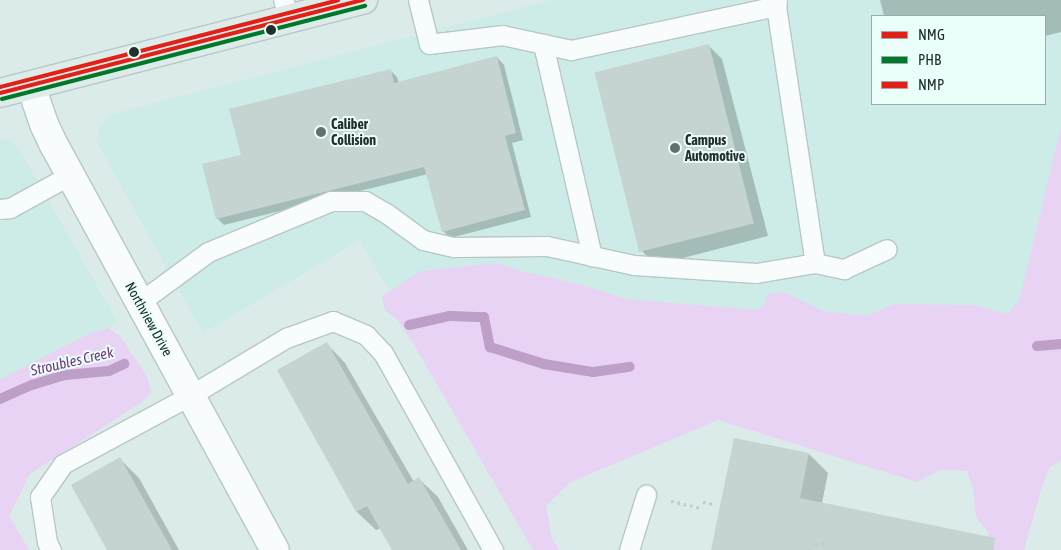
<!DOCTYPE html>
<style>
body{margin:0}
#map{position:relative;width:1061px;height:550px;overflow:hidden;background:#daebe9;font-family:"Asap Condensed",sans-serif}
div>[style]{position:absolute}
.built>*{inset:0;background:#cdece7}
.green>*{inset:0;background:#e9d3f5}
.shadow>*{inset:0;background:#0003}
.stream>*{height:10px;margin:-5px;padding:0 5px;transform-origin:5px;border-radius:5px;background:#bd9fc7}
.building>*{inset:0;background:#c5d3d1;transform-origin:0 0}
.path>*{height:3px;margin-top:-1.5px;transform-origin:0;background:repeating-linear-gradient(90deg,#c4cac9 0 2.5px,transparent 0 6.5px)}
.roads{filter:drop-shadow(1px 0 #b8c7c5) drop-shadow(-1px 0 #b8c7c5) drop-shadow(0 1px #b8c7c5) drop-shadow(0 -1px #b8c7c5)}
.lane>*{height:19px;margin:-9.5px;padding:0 9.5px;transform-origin:9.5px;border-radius:9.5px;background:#f9fcfc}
.street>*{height:28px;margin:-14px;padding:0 14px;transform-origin:14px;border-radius:14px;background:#f9fcfc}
.primary>*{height:28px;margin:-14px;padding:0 14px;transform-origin:14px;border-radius:14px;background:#ddebe9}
.bus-1>*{height:4px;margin:-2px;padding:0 2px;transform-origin:2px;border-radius:2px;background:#e32017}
.bus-2>*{height:4px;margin:-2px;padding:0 2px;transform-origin:2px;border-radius:2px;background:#00782a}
.bus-3>*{height:4px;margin:-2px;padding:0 2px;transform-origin:2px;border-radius:2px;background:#e32017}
.dots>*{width:14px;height:14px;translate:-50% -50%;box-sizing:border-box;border:2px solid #eafefa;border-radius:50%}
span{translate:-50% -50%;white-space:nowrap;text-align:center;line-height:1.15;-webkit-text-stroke:4px #eafefa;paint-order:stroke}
.poi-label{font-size:14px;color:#222f2d;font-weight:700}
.left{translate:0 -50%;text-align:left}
.street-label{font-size:14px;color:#222f2d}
.water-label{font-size:15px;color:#753780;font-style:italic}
.legend{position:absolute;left:871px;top:15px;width:175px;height:90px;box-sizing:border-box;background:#eafefa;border:1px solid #9aaba8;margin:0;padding:6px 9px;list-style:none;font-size:15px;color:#222f2d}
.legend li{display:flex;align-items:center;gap:10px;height:25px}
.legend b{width:25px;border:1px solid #9aaba8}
</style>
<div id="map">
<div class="built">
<i style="clip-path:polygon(evenodd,552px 0,1061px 0,1061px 230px,1022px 377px,388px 289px,360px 240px,203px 333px,96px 140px,100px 126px,109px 115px,552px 0,872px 16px,1045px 16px,1045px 104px,872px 104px,872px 16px)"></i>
<i style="clip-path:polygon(8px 139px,20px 150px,118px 323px,0 385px,0 140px)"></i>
</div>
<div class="green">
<i style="clip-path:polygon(1061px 127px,1061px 461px,1050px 467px,1042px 486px,1024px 550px,985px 550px,988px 532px,976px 517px,973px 488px,967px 471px,940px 470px,917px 482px,718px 420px,569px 483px,546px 506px,552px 538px,559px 550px,533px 550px,413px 343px,398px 321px,385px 310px,382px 296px,421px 271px,497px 263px,521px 271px,582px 285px,627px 299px,756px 310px,764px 306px,767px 294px,784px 292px,823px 311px,867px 316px,894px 304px,975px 305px,1007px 314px,1019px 301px)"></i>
<i style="clip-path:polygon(108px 328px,120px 336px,147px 376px,151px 393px,142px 402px,30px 474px,9px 516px,29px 550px,0 550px,0 379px,91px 333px)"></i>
</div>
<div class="shadow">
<i style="clip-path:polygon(880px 0,1061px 0,1061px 32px,1045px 36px,1045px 16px,884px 16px)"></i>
<i style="clip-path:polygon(708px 45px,722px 59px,768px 236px,656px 265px,642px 251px)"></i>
<i style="clip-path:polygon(497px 57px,504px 65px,523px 140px,512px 143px,531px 217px,450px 238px,443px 231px,428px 174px,224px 225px,217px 218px,242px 156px,390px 70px,397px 77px,399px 83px)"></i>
<i style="clip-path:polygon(327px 344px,345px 363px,414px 482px,419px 479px,438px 497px,468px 550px,394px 550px,381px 528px,376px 530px,357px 512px,279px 371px)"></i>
<i style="clip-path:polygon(809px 454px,828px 473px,822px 503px,984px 550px,713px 550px)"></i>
<i style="clip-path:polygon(120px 459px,139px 478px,179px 550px,108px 550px)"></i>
</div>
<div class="stream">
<i style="left:409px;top:325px;width:42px;rotate:-12.4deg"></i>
<i style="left:450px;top:316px;width:34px;rotate:2deg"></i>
<i style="left:484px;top:317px;width:31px;rotate:79deg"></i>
<i style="left:490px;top:347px;width:57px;rotate:17.5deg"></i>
<i style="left:544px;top:364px;width:50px;rotate:9.3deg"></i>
<i style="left:593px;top:372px;width:37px;rotate:-8deg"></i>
<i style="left:1037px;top:346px;width:24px;rotate:-5deg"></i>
<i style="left:0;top:399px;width:35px;rotate:-24deg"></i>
<i style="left:32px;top:385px;width:34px;rotate:-17deg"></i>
<i style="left:65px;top:375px;width:44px;rotate:-5.2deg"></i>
<i style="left:109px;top:371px;width:17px;rotate:-25deg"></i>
</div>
<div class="building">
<i style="left:709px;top:44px;width:185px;height:118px;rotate:76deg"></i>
<i style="clip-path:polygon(497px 56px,516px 133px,505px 136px,525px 210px,442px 232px,424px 167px,216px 219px,202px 164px,241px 155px,229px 109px,391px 69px,394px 83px)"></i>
<i style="clip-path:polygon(327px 342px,408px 484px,419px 477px,461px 550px,392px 550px,367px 506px,356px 512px,277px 370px)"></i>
<i style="clip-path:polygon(734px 438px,809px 453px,800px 498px,995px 538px,994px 550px,711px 550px)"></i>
<i style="clip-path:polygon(120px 457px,172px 550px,107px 550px,71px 485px)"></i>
</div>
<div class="path">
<i style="left:671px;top:501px;width:32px;rotate:13deg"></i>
<i style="left:703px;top:502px;width:11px;rotate:10deg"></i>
<i style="left:809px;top:550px;width:8px;rotate:-45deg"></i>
<i style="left:815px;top:544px;width:11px;rotate:-5deg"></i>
</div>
<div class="roads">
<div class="lane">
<i style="left:283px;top:0;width:19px;rotate:69deg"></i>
<i style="left:418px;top:0;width:45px;rotate:76deg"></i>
<i style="left:429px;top:44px;width:74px;rotate:-7deg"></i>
<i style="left:502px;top:35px;width:71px;rotate:12.3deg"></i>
<i style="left:571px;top:50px;width:210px;rotate:-12.1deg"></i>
<i style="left:777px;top:0;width:6px;rotate:99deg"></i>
<i style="left:776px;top:6px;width:260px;rotate:81.4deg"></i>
<i style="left:543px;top:44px;width:218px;rotate:77deg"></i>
<i style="left:0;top:209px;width:10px;rotate:-6deg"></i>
<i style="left:10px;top:208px;width:68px;rotate:-28.8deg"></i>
<i style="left:140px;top:302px;width:84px;rotate:-36.3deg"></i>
<i style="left:208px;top:252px;width:133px;rotate:-22.5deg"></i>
<i style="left:331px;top:201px;width:34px"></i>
<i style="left:365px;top:201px;width:24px;rotate:30deg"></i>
<i style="left:386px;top:213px;width:46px;rotate:36.1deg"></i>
<i style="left:423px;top:240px;width:32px;rotate:13deg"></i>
<i style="left:454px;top:247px;width:93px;rotate:-0.6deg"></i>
<i style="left:547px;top:246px;width:89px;rotate:12.3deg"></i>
<i style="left:634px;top:265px;width:122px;rotate:3.8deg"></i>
<i style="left:756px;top:273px;width:60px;rotate:-9.6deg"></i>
<i style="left:815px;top:263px;width:30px;rotate:12deg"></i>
<i style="left:844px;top:269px;width:47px;rotate:-24.9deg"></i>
<i style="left:51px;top:550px;width:9px;rotate:-117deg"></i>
<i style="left:47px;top:542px;width:46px;rotate:-98.8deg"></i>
<i style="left:40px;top:497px;width:40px;rotate:-55.1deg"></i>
<i style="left:63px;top:464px;width:145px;rotate:-28.3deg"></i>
<i style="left:191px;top:395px;width:111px;rotate:-31deg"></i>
<i style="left:286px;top:338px;width:50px;rotate:-19.9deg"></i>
<i style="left:333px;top:321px;width:36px;rotate:23deg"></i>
<i style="left:366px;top:335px;width:25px;rotate:47deg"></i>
<i style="left:383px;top:353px;width:226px;rotate:60.8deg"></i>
<i style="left:629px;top:550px;width:58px;rotate:-72.8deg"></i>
</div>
<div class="street">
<i style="left:31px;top:86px;width:40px;rotate:71.1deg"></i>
<i style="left:44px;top:124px;width:23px;rotate:65deg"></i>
<i style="left:54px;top:145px;width:461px;rotate:61.4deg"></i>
</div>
<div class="primary">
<i style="left:0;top:93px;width:375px;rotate:-14.4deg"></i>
</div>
</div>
<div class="bus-1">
<i style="left:0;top:93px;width:375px;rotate:-14.4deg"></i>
</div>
<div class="bus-2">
<i style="left:2px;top:99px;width:375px;rotate:-14.4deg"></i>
</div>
<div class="bus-3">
<i style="left:0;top:87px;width:349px;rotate:-14.4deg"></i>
</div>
<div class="dots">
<i style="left:271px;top:30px;background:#222f2d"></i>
<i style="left:134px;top:52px;background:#222f2d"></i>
<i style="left:321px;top:132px;background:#62716f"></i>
<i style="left:675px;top:148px;background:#62716f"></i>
</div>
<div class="poi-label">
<span class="left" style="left:331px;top:132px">Caliber<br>Collision</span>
<span class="left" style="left:685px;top:148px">Campus<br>Automotive</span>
</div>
<div class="street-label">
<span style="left:149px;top:319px;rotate:61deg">Northview Drive</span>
</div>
<div class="water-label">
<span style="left:72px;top:361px;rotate:-13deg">Stroubles Creek</span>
</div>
<ul class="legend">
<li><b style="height:6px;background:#e32017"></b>NMG</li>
<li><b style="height:6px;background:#00782a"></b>PHB</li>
<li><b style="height:6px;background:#e32017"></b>NMP</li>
</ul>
</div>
